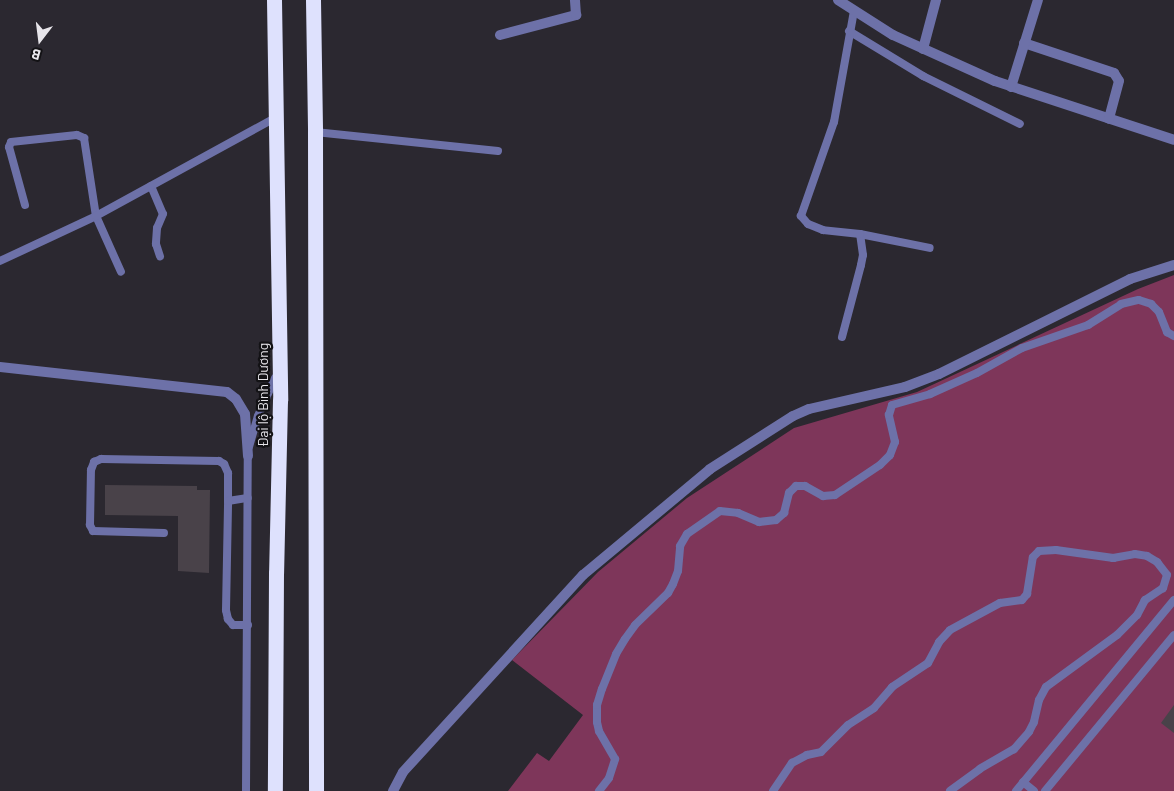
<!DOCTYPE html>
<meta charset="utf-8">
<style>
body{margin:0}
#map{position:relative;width:1174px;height:791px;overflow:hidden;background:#2b2830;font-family:Barlow,sans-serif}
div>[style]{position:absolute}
.green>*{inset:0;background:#7e365a}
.building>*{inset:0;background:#494249}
.lane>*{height:8px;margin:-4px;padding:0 4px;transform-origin:4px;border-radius:4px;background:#6d71a8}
.street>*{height:10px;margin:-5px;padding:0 5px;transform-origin:5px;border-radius:5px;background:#6d71a8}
.highway>*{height:15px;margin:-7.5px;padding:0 7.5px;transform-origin:7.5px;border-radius:7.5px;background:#dee1fd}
span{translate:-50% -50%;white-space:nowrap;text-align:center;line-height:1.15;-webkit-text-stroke:4.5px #131215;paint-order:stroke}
.street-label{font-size:14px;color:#e7e5ea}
.north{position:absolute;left:15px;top:15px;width:50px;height:50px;-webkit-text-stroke:4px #131215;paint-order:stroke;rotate:195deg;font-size:14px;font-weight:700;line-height:20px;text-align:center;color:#e7e5ea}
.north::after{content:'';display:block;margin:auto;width:18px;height:22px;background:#e7e5ea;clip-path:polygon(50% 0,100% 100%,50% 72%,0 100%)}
</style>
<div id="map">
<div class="green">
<i style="clip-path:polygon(1174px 275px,1174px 791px,508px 791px,537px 753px,549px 761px,583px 715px,512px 660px,598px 572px,687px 498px,794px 428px,917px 392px,1138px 289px)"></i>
</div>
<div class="building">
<i style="clip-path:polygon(105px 485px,197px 486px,197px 490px,210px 490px,209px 573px,178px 571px,178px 516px,105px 515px)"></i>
<i style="clip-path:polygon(1174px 705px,1174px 733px,1161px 723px)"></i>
</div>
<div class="lane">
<i style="left:849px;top:31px;width:87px;rotate:31.3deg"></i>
<i style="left:923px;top:76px;width:108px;rotate:26.3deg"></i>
<i style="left:315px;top:132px;width:184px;rotate:5.9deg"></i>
<i style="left:151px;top:186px;width:30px;rotate:67deg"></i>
<i style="left:163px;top:214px;width:15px;rotate:113deg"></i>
<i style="left:157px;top:228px;width:16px;rotate:94deg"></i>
<i style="left:156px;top:244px;width:13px;rotate:72deg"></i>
<i style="left:25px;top:205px;width:60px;rotate:-105.4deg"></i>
<i style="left:9px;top:147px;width:5px;rotate:-68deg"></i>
<i style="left:11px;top:142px;width:66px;rotate:-6.1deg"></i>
<i style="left:77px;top:135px;width:8px;rotate:23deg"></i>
<i style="left:84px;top:138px;width:79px;rotate:81.3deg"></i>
<i style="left:96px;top:216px;width:61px;rotate:65.9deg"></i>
<i style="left:860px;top:234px;width:71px;rotate:11.3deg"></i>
<i style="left:0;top:261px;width:106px;rotate:-25.1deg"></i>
<i style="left:96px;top:216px;width:204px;rotate:-28.7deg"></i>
<i style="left:842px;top:337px;width:74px;rotate:-75.2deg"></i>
<i style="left:861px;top:265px;width:10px;rotate:-79deg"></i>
<i style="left:863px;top:255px;width:21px;rotate:-98deg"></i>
<i style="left:860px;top:234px;width:37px;rotate:-174deg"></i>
<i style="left:823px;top:230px;width:16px;rotate:-158deg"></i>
<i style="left:808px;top:224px;width:11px;rotate:-131deg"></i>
<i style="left:801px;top:216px;width:100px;rotate:-70.7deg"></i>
<i style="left:834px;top:122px;width:113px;rotate:-79.8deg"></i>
<i style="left:249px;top:447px;width:32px;rotate:-74deg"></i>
<i style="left:258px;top:416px;width:42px;rotate:-65.9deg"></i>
<i style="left:164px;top:533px;width:71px;rotate:-178.4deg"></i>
<i style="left:93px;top:531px;width:7px;rotate:-117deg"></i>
<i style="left:90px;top:525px;width:55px;rotate:-89deg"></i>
<i style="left:91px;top:470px;width:9px;rotate:-69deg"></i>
<i style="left:94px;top:462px;width:8px;rotate:-23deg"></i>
<i style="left:101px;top:459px;width:118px;rotate:1deg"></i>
<i style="left:219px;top:461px;width:6px;rotate:31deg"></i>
<i style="left:224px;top:464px;width:10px;rotate:66deg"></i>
<i style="left:228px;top:473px;width:28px;rotate:90deg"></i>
<i style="left:248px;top:625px;width:15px;rotate:180deg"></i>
<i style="left:233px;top:625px;width:8px;rotate:-130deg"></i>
<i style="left:228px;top:619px;width:9px;rotate:-103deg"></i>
<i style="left:226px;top:610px;width:109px;rotate:-88.9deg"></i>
<i style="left:228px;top:501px;width:20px;rotate:-9deg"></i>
<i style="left:1023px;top:782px;width:14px;rotate:39deg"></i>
<i style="left:246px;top:791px;width:335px;rotate:-89.7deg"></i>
<i style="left:599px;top:791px;width:16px;rotate:-52deg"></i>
<i style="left:609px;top:778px;width:20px;rotate:-72deg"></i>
<i style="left:615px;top:759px;width:32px;rotate:-120deg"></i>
<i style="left:599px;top:731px;width:9px;rotate:-103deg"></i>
<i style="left:597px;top:722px;width:17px;rotate:-90deg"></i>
<i style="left:597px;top:705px;width:17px;rotate:-73deg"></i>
<i style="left:602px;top:689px;width:38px;rotate:-68deg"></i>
<i style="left:616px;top:654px;width:17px;rotate:-59deg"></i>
<i style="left:625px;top:639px;width:17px;rotate:-54deg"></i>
<i style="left:635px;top:625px;width:46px;rotate:-44.1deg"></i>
<i style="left:668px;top:593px;width:10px;rotate:-61deg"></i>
<i style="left:673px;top:584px;width:14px;rotate:-69deg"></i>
<i style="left:678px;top:571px;width:25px;rotate:-85deg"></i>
<i style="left:680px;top:546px;width:14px;rotate:-60deg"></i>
<i style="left:687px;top:534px;width:40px;rotate:-34.9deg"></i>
<i style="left:720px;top:511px;width:18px;rotate:6deg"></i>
<i style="left:738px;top:513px;width:23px;rotate:23deg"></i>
<i style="left:759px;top:522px;width:17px;rotate:-7deg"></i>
<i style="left:776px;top:520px;width:11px;rotate:-41deg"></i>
<i style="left:784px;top:513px;width:21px;rotate:-76deg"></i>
<i style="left:789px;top:493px;width:10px;rotate:-45deg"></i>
<i style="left:796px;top:486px;width:9px"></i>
<i style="left:805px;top:486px;width:21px;rotate:29deg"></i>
<i style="left:823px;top:496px;width:12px;rotate:-5deg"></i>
<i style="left:835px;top:495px;width:54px;rotate:-33.7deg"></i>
<i style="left:880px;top:465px;width:14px;rotate:-45deg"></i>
<i style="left:890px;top:455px;width:14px;rotate:-69deg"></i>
<i style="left:895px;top:442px;width:28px;rotate:-103deg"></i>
<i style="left:889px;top:415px;width:10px;rotate:-73deg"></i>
<i style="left:892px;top:405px;width:40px;rotate:-16deg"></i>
<i style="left:930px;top:394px;width:51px;rotate:-24.1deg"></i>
<i style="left:977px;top:373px;width:51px;rotate:-29.1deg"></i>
<i style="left:1022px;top:348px;width:70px;rotate:-19.2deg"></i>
<i style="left:1088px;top:325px;width:39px;rotate:-32deg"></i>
<i style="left:1121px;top:304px;width:18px;rotate:-13deg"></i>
<i style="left:1139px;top:300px;width:13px;rotate:18deg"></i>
<i style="left:1151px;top:304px;width:11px;rotate:45deg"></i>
<i style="left:1159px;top:312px;width:22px;rotate:68deg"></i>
<i style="left:1167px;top:332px;width:8px;rotate:30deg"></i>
<i style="left:773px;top:791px;width:34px;rotate:-56deg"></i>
<i style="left:792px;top:763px;width:17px;rotate:-28deg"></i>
<i style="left:807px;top:755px;width:14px;rotate:-12deg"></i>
<i style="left:821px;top:752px;width:38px;rotate:-45deg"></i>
<i style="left:848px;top:725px;width:31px;rotate:-33deg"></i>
<i style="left:874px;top:708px;width:28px;rotate:-49deg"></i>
<i style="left:892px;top:687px;width:43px;rotate:-33.7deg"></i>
<i style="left:928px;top:663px;width:24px;rotate:-62deg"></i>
<i style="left:939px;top:642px;width:16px;rotate:-47deg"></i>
<i style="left:950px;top:630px;width:57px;rotate:-28.4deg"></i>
<i style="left:1000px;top:603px;width:22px;rotate:-8deg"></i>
<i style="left:1022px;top:600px;width:8px;rotate:-50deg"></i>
<i style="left:1027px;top:594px;width:37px;rotate:-81deg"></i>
<i style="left:1033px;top:557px;width:8px;rotate:-45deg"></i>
<i style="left:1039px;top:551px;width:17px;rotate:-3deg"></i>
<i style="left:1056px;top:550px;width:58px;rotate:8deg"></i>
<i style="left:1113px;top:558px;width:22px;rotate:-10deg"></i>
<i style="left:1135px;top:554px;width:12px;rotate:9deg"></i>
<i style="left:1147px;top:556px;width:12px;rotate:31deg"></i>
<i style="left:1157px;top:562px;width:16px;rotate:52deg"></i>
<i style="left:1167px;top:575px;width:14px;rotate:107deg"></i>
<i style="left:1163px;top:588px;width:22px;rotate:146deg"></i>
<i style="left:1145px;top:600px;width:17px;rotate:118deg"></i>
<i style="left:1137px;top:615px;width:28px;rotate:135deg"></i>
<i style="left:1117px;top:635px;width:88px;rotate:143.8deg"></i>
<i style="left:1046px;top:687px;width:15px;rotate:118deg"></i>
<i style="left:1039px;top:700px;width:23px;rotate:103deg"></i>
<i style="left:1034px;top:722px;width:11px;rotate:117deg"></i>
<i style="left:1029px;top:732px;width:23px;rotate:131deg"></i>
<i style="left:1014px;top:749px;width:39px;rotate:150deg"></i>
<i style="left:980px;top:769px;width:37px;rotate:144deg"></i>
<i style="left:1016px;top:791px;width:248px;rotate:-50.4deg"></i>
<i style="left:1045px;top:791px;width:202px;rotate:-50.4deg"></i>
</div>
<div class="street">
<i style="left:838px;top:0;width:65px;rotate:32.5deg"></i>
<i style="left:893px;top:35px;width:112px;rotate:24.3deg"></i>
<i style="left:995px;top:81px;width:188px;rotate:18.2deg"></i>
<i style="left:500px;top:35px;width:79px;rotate:-14.7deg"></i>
<i style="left:576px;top:15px;width:15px;rotate:-94deg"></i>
<i style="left:1024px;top:43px;width:95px;rotate:18.4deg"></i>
<i style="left:1114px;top:73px;width:9px;rotate:58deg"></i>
<i style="left:1119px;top:81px;width:39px;rotate:105deg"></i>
<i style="left:923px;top:49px;width:51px;rotate:-75.1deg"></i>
<i style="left:1011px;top:87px;width:91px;rotate:-72.8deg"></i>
<i style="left:0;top:367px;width:228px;rotate:6.3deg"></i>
<i style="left:227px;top:392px;width:11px;rotate:38deg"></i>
<i style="left:236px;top:399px;width:17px;rotate:59deg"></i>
<i style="left:245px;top:414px;width:42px;rotate:85.9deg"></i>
<i style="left:393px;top:791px;width:21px;rotate:-62deg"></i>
<i style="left:403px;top:772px;width:267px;rotate:-47.6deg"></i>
<i style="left:583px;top:575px;width:165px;rotate:-39.8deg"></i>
<i style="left:710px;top:469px;width:98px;rotate:-32.6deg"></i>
<i style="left:793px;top:416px;width:17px;rotate:-24deg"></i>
<i style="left:809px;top:409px;width:98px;rotate:-12.9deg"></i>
<i style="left:905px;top:387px;width:36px;rotate:-21deg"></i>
<i style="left:939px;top:374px;width:213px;rotate:-26.4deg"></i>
<i style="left:1130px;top:279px;width:46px;rotate:-17.7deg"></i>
</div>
<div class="highway">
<i style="left:274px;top:0;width:400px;rotate:89.1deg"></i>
<i style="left:280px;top:400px;width:173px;rotate:91.3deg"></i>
<i style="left:276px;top:573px;width:218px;rotate:90.3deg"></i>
<i style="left:313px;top:0;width:132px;rotate:89.1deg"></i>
<i style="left:315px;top:132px;width:659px;rotate:89.91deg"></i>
</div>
<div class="street-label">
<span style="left:263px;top:395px;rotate:-90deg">Đại lộ Bình Dương</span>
</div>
<div class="north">B</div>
</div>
